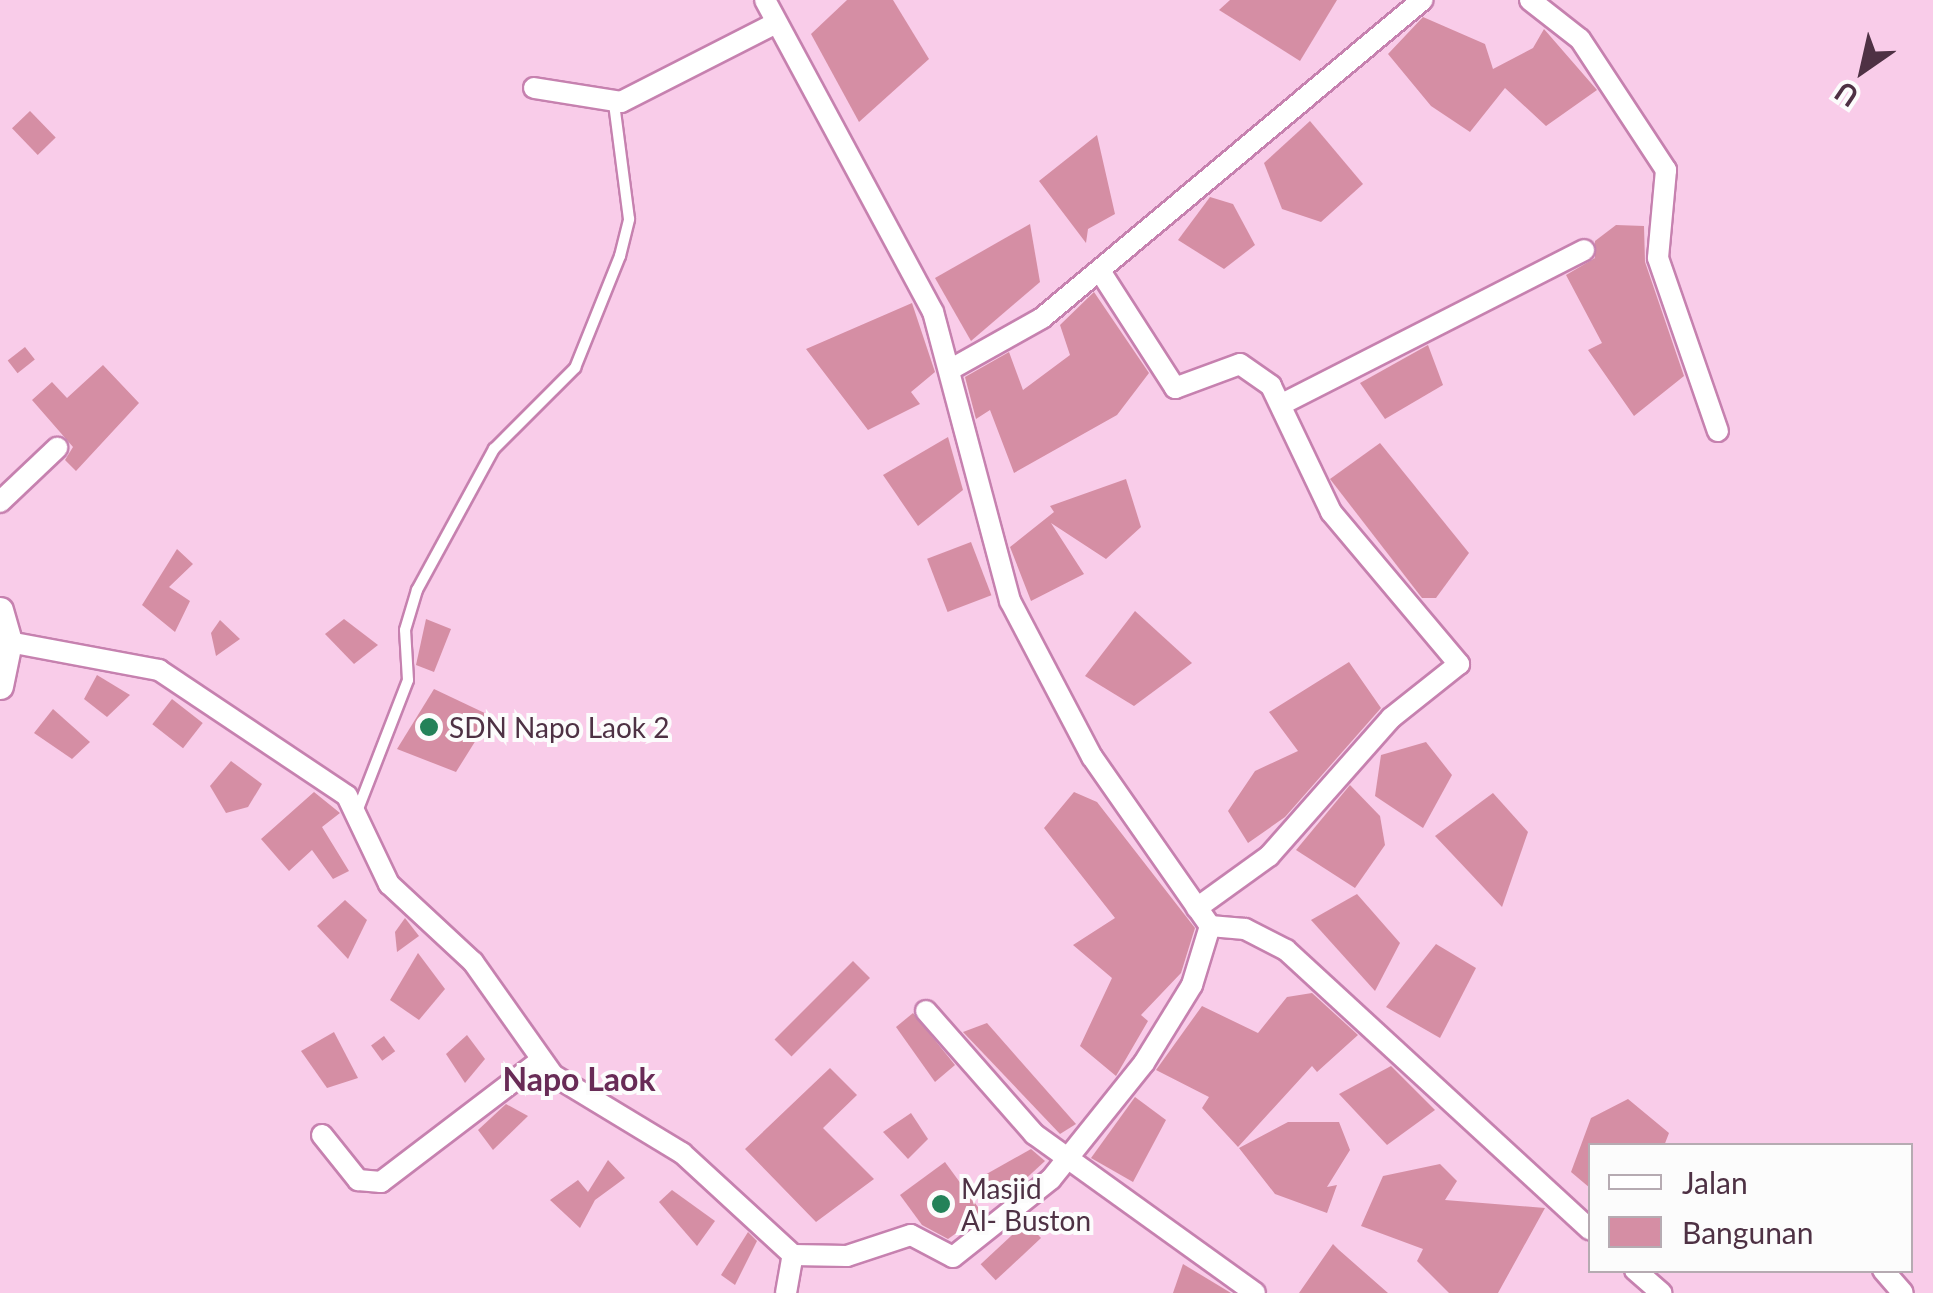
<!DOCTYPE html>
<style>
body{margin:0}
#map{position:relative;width:1933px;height:1293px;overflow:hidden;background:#f9cce9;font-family:Lato,sans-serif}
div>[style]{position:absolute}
.building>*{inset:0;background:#d58ea4;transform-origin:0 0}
.roads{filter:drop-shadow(2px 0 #c681af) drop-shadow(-2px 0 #c681af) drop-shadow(0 2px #c681af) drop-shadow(0 -2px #c681af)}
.service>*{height:10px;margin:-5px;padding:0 5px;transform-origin:5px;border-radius:5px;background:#fff}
.minor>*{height:20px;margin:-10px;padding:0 10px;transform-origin:10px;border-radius:10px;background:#fff}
.tertiary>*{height:25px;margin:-12.5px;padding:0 12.5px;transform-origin:12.5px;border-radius:12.5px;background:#fff}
.dots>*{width:28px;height:28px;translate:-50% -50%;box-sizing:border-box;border:5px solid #fcfcfc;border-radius:50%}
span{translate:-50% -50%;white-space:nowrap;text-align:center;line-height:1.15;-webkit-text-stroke:8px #fcfcfc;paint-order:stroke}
.poi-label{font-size:28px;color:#4e3144}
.left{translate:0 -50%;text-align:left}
.quarter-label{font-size:32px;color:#682b56;font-weight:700}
.legend{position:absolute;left:1588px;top:1143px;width:325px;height:130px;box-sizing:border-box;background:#fcfcfc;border:2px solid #b6abb2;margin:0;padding:12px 18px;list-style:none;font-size:30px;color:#4e3144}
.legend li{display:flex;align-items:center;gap:20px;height:50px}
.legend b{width:50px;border:2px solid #b6abb2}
.north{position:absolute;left:1813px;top:20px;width:100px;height:100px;-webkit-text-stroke:8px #fcfcfc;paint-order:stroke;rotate:214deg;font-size:28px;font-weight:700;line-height:40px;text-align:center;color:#4e3144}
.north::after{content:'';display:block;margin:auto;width:35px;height:45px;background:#4e3144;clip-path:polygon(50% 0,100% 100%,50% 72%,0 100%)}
</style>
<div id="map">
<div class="building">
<i style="clip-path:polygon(847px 0,893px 0,929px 59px,859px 122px,811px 34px)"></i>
<i style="clip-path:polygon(1230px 0,1337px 0,1300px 61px,1219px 10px)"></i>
<i style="clip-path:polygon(1423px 17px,1485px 44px,1493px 69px,1533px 48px,1544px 29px,1597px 90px,1546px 126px,1505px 88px,1470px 132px,1431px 106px,1388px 54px)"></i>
<i style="left:30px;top:111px;width:37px;height:25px;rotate:46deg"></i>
<i style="clip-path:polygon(1310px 121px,1363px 184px,1321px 222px,1282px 209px,1264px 163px)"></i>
<i style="clip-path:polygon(1097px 135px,1115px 214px,1088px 229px,1086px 243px,1039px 181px)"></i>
<i style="clip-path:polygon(1210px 197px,1233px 204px,1255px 245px,1224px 269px,1178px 240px)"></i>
<i style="clip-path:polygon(1030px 224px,1040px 282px,971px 341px,935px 278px)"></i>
<i style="clip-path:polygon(1616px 225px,1644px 226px,1645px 262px,1684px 376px,1634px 416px,1588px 350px,1602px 343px,1566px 275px,1595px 258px,1595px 241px)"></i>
<i style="clip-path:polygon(1094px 292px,1149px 373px,1117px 415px,1014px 473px,990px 410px,976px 419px,965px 377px,1009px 352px,1023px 390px,1070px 355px,1060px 325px)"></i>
<i style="clip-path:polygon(912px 303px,935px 372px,911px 392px,920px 404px,868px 430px,806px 349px)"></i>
<i style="clip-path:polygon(1428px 345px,1443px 385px,1385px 419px,1360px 383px)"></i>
<i style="left:25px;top:347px;width:16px;height:22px;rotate:52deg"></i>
<i style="clip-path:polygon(103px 365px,139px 403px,76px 471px,65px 460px,73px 447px,32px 400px,52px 382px,67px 398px)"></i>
<i style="clip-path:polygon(948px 437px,963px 490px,918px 526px,883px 475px)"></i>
<i style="clip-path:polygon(1380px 443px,1469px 553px,1436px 598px,1422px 598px,1330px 479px)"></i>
<i style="clip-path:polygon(1126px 479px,1141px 527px,1106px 559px,1051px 523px,1084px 574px,1031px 601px,1010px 547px,1054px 512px,1050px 506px)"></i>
<i style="left:971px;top:542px;width:57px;height:47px;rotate:69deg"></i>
<i style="clip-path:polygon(177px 549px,193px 564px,169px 587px,190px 601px,175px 632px,142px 605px)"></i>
<i style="clip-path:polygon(1135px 611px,1192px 663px,1134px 706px,1085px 676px)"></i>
<i style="clip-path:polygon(344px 619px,378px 645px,354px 664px,325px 634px)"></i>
<i style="clip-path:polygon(426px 619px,451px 629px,434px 672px,416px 665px)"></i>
<i style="clip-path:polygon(220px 620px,240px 639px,216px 656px,211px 633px)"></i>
<i style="clip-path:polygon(1349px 662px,1381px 708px,1285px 817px,1248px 843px,1228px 811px,1255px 771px,1298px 751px,1269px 712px)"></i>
<i style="clip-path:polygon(97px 675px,130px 695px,107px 717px,84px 699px)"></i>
<i style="clip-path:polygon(434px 689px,491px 716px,456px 772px,397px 749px)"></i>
<i style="left:172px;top:699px;width:39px;height:32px;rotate:38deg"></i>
<i style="clip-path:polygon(53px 709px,90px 742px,72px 759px,34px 733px)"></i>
<i style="clip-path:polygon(1426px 742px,1452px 775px,1423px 828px,1375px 796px,1381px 755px)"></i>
<i style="clip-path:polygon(231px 761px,262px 784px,248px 807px,226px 813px,210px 786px)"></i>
<i style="clip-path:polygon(1350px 785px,1380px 816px,1385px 845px,1355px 888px,1296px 850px)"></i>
<i style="clip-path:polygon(314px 792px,340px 813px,322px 827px,349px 871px,333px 879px,312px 850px,289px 871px,261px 839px)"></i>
<i style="clip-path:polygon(1074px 792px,1097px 802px,1195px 928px,1181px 973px,1141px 1015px,1148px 1021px,1116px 1076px,1080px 1046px,1112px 978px,1073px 945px,1115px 918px,1044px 828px)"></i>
<i style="clip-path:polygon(1493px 793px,1528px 832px,1502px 907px,1435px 836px)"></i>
<i style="clip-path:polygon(1357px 894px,1400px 943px,1375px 991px,1311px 920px)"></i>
<i style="clip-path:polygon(345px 900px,367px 920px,348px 959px,317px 926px)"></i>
<i style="clip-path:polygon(405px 918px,419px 936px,397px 952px,395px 932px)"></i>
<i style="clip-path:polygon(1436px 944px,1476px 968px,1440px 1038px,1386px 1007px)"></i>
<i style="clip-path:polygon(418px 953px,445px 989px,419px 1020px,390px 1000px)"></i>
<i style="left:853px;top:961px;width:24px;height:111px;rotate:45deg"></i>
<i style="clip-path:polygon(1312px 993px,1358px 1035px,1317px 1072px,1312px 1066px,1238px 1147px,1202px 1108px,1209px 1097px,1156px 1070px,1202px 1006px,1258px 1033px,1287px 997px)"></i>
<i style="clip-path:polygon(913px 1013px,955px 1065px,935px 1082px,896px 1027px)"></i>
<i style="clip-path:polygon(987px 1023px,1076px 1124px,1060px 1134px,963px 1032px)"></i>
<i style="clip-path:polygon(334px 1032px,358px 1078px,327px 1088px,301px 1051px)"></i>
<i style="clip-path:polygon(467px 1035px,485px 1059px,465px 1083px,446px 1054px)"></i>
<i style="left:384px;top:1036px;width:19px;height:16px;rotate:54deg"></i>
<i style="clip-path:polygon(1391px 1066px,1435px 1110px,1387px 1145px,1339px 1094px)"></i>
<i style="clip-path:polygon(830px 1068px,857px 1095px,823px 1128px,874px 1179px,816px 1222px,745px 1149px)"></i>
<i style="clip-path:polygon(1135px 1097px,1166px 1120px,1133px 1182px,1091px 1158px)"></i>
<i style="clip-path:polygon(1628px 1099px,1669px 1133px,1664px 1146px,1590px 1146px,1590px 1188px,1571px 1172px,1591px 1118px)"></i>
<i style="clip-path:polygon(506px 1104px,528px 1116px,493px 1150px,478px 1130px)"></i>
<i style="clip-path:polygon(911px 1113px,928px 1139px,908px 1159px,883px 1132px)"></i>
<i style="clip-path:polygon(1288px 1122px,1339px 1122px,1350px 1150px,1327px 1187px,1337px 1185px,1327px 1213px,1275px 1194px,1239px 1148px)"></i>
<i style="clip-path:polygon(1031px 1149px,1045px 1161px,1007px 1196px,983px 1176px)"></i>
<i style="clip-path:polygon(608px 1160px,625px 1178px,595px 1200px,580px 1228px,550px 1200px,578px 1180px,588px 1192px)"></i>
<i style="clip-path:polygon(945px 1162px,983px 1214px,948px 1239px,922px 1225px,900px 1195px)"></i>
<i style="clip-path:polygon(1440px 1164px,1457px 1181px,1445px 1200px,1545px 1208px,1498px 1293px,1449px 1293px,1417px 1261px,1423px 1249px,1361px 1226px,1383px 1176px)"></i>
<i style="clip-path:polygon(672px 1190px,715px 1221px,697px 1246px,659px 1202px)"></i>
<i style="left:1026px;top:1222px;width:22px;height:62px;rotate:47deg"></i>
<i style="clip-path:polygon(748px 1232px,757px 1241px,735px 1285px,721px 1275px)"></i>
<i style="clip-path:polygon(1333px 1244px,1339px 1250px,1388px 1293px,1299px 1293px)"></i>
<i style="clip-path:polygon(1183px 1264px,1231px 1293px,1173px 1293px)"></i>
</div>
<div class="roads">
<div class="service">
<i style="left:358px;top:809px;width:138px;rotate:-68.8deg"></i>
<i style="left:408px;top:680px;width:50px;rotate:-93.4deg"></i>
<i style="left:405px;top:630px;width:42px;rotate:-73.3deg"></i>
<i style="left:417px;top:590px;width:161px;rotate:-61.4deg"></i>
<i style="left:494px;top:449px;width:115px;rotate:-45deg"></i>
<i style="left:575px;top:368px;width:121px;rotate:-68.1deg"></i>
<i style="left:620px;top:256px;width:38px;rotate:-76deg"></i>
<i style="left:629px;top:219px;width:117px;rotate:-97.4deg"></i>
</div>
<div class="minor">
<i style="left:1530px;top:0;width:63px;rotate:38deg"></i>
<i style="left:1580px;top:39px;width:157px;rotate:56.7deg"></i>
<i style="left:1666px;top:170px;width:88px;rotate:95.2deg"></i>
<i style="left:1658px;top:258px;width:183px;rotate:70.9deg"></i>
<i style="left:534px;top:88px;width:88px;rotate:9.1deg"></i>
<i style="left:621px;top:102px;width:174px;rotate:-27deg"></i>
<i style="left:1100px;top:271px;width:139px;rotate:57.3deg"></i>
<i style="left:1175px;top:388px;width:69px;rotate:-20.3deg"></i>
<i style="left:1240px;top:364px;width:38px;rotate:35deg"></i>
<i style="left:1271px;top:386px;width:140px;rotate:64.5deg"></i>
<i style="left:1331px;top:512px;width:199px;rotate:49.9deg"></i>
<i style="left:1459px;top:664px;width:87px;rotate:141.5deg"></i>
<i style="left:1391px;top:718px;width:184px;rotate:131.5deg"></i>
<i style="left:1269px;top:856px;width:89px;rotate:144.2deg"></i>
<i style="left:953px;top:368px;width:102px;rotate:-29.3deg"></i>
<i style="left:1042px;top:318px;width:496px;rotate:-39.9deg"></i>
<i style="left:1282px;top:404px;width:339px;rotate:-27deg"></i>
<i style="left:0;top:502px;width:79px;rotate:-43.5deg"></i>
<i style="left:9px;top:642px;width:153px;rotate:10.6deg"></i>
<i style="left:159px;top:670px;width:226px;rotate:33.8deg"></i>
<i style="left:347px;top:796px;width:98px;rotate:64.5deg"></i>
<i style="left:389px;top:884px;width:115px;rotate:42.9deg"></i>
<i style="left:473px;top:962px;width:138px;rotate:54.7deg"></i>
<i style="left:553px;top:1075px;width:151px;rotate:31.2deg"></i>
<i style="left:682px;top:1153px;width:151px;rotate:42.6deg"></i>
<i style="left:793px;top:1255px;width:54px;rotate:1.1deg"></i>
<i style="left:847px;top:1256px;width:67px;rotate:-18.2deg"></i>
<i style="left:911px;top:1235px;width:47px;rotate:27.6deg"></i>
<i style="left:953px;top:1257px;width:125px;rotate:-38.5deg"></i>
<i style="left:1051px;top:1179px;width:149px;rotate:-51.3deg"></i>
<i style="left:1144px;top:1063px;width:92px;rotate:-58.4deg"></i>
<i style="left:1192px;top:985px;width:62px;rotate:-73deg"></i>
<i style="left:1210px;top:926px;width:206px;rotate:-124.9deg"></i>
<i style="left:1092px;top:757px;width:176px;rotate:-117.7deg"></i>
<i style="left:1010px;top:601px;width:299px;rotate:-104.9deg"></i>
<i style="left:933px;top:312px;width:354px;rotate:-118.3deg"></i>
<i style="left:1210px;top:926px;width:35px;rotate:5deg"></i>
<i style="left:1245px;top:929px;width:46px;rotate:27.1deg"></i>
<i style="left:1286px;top:950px;width:413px;rotate:42.6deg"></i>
<i style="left:926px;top:1011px;width:164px;rotate:48.7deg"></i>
<i style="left:1034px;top:1134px;width:272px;rotate:35.7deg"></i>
<i style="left:322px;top:1135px;width:58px;rotate:51.3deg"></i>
<i style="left:358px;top:1180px;width:23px;rotate:5deg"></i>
<i style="left:381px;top:1182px;width:201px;rotate:-37.3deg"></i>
<i style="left:1635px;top:1270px;width:35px;rotate:41deg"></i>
<i style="left:1883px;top:1270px;width:30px;rotate:49deg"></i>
<i style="left:786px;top:1293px;width:39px;rotate:-80deg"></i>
</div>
<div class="tertiary">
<i style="left:0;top:610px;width:33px;rotate:74deg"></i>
<i style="left:9px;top:642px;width:45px;rotate:101.6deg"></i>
</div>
</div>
<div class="dots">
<i style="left:429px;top:727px;background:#248259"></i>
<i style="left:941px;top:1204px;background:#248259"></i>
</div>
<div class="poi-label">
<span class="left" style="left:449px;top:727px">SDN Napo Laok 2</span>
<span class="left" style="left:961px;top:1204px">Masjid<br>Al- Buston</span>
</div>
<div class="quarter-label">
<span style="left:579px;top:1079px">Napo Laok</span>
</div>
<ul class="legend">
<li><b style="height:12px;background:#fff"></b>Jalan</li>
<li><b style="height:28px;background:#d58ea4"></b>Bangunan</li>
</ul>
<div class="north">U</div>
</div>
